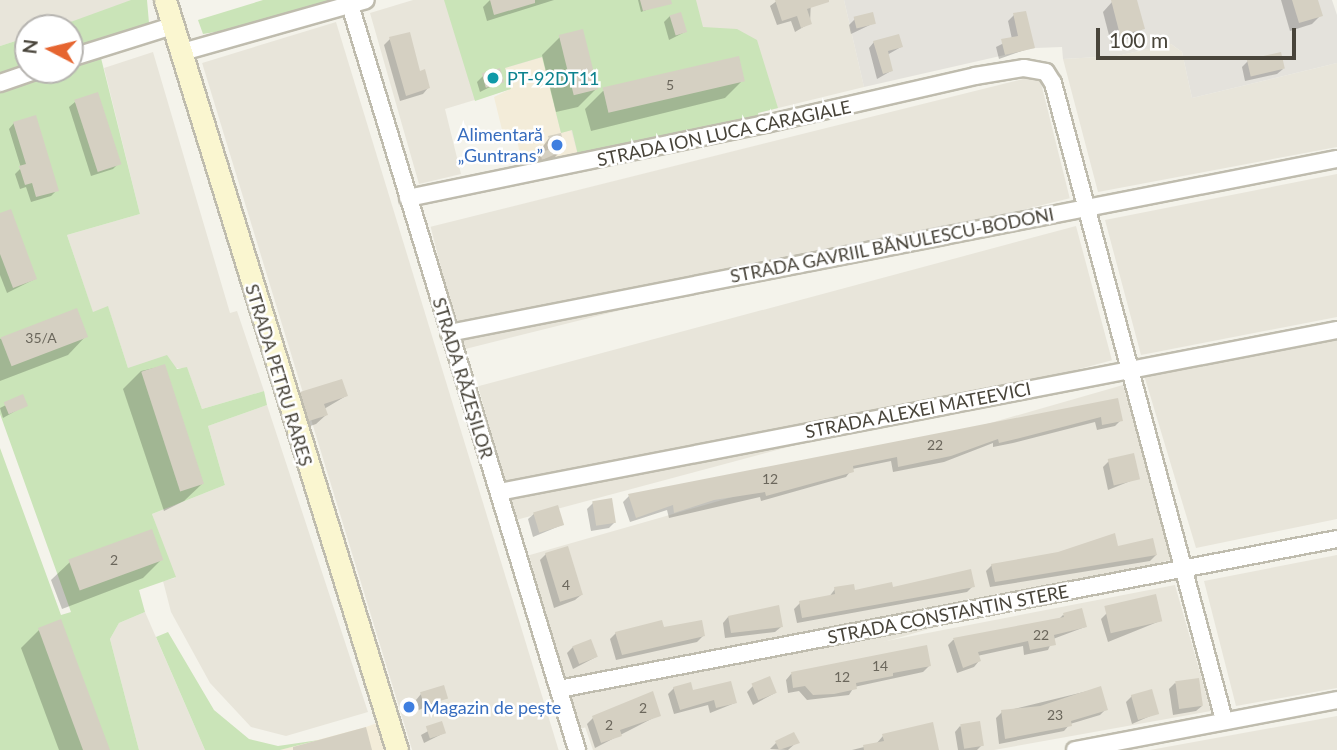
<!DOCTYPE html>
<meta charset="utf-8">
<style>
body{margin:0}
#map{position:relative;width:1337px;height:750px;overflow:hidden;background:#f4f3eb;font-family:Lato,sans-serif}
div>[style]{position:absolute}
.residential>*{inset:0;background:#e8e5da;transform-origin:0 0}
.commercial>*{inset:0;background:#f3ecd9}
.industrial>*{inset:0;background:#e4e2dc}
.green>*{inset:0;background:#cae4b8}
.shadow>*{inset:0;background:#0003}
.building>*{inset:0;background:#d5d0c2;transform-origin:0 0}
.roads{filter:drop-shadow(2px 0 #bfbcae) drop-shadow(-2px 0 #bfbcae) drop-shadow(0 2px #bfbcae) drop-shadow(0 -2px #bfbcae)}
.street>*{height:16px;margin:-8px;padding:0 8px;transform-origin:8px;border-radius:8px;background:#fff}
.secondary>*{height:21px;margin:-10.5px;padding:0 10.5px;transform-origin:10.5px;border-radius:10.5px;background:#faf6d0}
.dots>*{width:19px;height:19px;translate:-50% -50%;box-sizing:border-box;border:4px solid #fff;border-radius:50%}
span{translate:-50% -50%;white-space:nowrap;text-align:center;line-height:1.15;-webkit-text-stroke:5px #fff;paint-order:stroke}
.number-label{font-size:14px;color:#6b675c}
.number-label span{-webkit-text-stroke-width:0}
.culture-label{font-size:18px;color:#0d838f}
.left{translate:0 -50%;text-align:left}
.street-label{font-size:18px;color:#48443a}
.shop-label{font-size:18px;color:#366cbe}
.right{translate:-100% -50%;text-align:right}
.north{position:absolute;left:14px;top:14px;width:70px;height:70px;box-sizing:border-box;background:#fff;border:2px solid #b6b4b0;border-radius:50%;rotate:277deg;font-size:19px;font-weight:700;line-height:28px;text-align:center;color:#48443a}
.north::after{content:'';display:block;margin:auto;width:24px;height:32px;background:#e66530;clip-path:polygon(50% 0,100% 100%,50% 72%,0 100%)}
.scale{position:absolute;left:1096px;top:28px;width:200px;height:32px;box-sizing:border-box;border:4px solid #48443a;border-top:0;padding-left:9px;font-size:21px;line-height:24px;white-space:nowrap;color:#48443a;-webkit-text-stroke:5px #fff;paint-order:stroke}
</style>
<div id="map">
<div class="residential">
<i style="clip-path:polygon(0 0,131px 0,132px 2px,54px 28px,28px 28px,28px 37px,0 46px)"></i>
<i style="clip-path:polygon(413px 0,844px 0,864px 87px,758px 113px,759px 119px,578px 155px,561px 133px,511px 89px,445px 109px,461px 174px,419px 184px,370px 13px)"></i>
<i style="left:336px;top:22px;width:763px;height:140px;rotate:73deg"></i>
<i style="clip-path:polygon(1171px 44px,1182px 52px,1192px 98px,1337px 63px,1337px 147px,1098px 192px,1063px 59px,1117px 56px)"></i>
<i style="clip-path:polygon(153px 52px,230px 313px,237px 311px,264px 391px,202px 409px,187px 368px,128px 368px,108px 307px,93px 313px,67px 235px,140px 214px,104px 68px)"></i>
<i style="left:1039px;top:75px;width:127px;height:627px;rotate:76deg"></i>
<i style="clip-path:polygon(1337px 174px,1337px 317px,1141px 355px,1105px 220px)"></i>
<i style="left:1076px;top:226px;width:139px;height:619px;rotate:75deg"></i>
<i style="clip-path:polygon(1337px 336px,1337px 519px,1196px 548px,1144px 375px)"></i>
<i style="left:1123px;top:385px;width:181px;height:618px;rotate:74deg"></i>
<i style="clip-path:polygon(267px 405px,368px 712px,286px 736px,251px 727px,210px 683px,171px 612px,163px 581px,175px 578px,152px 514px,225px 485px,208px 426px)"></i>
<i style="clip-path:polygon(1337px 555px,1337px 688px,1236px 706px,1204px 581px)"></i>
<i style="clip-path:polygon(1175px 585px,1211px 711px,994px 750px,593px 750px,576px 701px)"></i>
<i style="clip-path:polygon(145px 612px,205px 750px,139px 750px,110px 639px,119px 623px)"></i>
<i style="clip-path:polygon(1337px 716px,1337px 750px,1150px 750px)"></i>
</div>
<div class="commercial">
<i style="clip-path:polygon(543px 57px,561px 133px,571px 130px,578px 155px,529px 165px,521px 158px,516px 136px,504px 138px,494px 97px,510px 89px,505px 68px)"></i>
<i style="clip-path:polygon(377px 723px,384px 750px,280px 750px,366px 727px)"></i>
</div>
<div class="industrial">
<i style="clip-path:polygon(844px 0,1332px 0,1337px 15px,1337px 63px,1192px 98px,1182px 52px,1171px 44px,1117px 56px,1063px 59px,1062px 47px,1035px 48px,864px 87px)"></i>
</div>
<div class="green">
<i style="clip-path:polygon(131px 0,147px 0,149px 23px,70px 52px,70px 28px,54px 28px)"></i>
<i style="clip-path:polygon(263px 0,342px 0,265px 24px,203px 34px,198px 20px)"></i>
<i style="clip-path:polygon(444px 0,696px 0,703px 27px,737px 29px,757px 40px,778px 108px,758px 113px,759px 119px,578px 155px,572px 130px,561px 133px,542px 57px,505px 68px,511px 89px,475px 101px)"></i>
<i style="clip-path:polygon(28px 37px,28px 67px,0 76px,0 46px)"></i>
<i style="clip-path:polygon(101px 58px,140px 214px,67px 235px,93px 312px,108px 306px,128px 368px,167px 355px,177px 369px,187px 367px,202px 409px,264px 391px,267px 405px,208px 426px,225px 485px,152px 514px,176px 577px,139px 590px,145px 612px,119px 623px,110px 639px,139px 750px,0 750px,0 448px,61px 615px,71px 612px,0 414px,0 93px)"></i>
<i style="clip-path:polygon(168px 632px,214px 710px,249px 739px,278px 746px,319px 740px,280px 750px,205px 750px,156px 637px)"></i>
</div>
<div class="shadow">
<i style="clip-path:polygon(490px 0,554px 0,487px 21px,483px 7px)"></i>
<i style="clip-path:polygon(638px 0,652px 0,654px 7px,641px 12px)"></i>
<i style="clip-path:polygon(778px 0,811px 0,810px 23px,795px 32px,791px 21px,777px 25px,770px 6px)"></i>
<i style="clip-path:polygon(1136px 0,1143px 28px,1134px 37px,1111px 43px,1103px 12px,1112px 2px)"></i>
<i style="clip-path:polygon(1281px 0,1316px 0,1321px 15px,1312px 24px,1290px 31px)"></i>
<i style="clip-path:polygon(1014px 15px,1033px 47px,999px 59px,996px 47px,1012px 39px,1008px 21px)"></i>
<i style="clip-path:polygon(670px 16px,685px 32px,669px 40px,664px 22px)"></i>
<i style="clip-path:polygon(855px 19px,874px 23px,851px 34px,849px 25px)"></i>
<i style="clip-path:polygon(560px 37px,596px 89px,578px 107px,556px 112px,542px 55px)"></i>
<i style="clip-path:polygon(390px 39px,428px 88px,423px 94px,400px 101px,384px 45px)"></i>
<i style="clip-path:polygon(874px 42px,901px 47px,887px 55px,891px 71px,877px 79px,869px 48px)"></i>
<i style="clip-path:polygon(1248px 61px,1283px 69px,1277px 74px,1245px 81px,1242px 67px)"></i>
<i style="clip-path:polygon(483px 76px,502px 81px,480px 92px,477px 82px)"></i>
<i style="clip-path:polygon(743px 80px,725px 98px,591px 131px,585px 109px,603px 91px)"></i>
<i style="clip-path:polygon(75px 102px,119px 163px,113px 169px,91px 176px,69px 107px)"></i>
<i style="clip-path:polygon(14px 123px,57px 190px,51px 196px,31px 202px,26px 187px,20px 189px,15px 174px,21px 168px,9px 129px)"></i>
<i style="clip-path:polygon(549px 138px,563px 149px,550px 162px,529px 166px)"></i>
<i style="clip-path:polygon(0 215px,35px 279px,7px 293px,0 275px)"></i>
<i style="clip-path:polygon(76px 310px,86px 336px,68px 355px,0 381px,0 339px)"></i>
<i style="clip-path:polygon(163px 366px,203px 483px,184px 501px,164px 511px,123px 389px,141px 371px)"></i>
<i style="clip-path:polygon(301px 394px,346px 396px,324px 409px,326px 415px,316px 424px,299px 430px,291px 404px)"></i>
<i style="clip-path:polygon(22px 397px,26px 405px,3px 418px,0 408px)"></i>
<i style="clip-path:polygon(1117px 400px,1121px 420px,1115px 426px,1097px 430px,1095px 422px,1013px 443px,993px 447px,993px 443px,944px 462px,893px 472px,891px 461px,852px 469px,846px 477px,761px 501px,760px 497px,669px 518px,667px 510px,630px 522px,623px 502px,629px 496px)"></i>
<i style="clip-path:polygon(1109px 461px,1138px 478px,1108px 490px,1103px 467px)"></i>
<i style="clip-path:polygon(593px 503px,615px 522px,609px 528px,591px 531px,587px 509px)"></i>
<i style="clip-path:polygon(534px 514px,562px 525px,533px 537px,528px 519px)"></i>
<i style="clip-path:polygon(1117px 548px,1156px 555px,1150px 561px,990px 587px,986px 571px,992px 565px)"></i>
<i style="clip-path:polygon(546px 554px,581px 595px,575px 600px,554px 608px,540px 560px)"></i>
<i style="clip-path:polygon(161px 560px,143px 578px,62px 609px,51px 580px,70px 562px)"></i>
<i style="clip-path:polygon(973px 586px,967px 592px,797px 623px,794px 609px,800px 603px,829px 597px,835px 589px,854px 592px)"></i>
<i style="clip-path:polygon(1107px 613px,1160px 621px,1108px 642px,1101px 619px)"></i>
<i style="clip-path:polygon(1063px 615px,1085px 627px,1053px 639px,1048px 650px,1024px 655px,1023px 646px,977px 656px,979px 661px,974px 667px,957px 673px,948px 645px,953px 640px,1058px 620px)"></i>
<i style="clip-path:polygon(728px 617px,781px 627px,775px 632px,725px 638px,723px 623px)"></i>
<i style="clip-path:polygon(662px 629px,703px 636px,697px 642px,616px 660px,610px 639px,616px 633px)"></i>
<i style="clip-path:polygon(39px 630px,106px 750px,59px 750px,21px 648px)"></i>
<i style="clip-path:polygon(573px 647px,596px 657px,573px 669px,567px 653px)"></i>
<i style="clip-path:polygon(929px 666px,923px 672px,854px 687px,849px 695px,807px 700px,799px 691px,788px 693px,786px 680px,791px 674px)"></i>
<i style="clip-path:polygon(1175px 683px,1202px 706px,1196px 711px,1173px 715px,1169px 689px)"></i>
<i style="clip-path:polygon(753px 686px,775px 693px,753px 705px,747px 692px)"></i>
<i style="clip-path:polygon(674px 688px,692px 692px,735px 703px,710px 713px,708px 705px,674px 714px,668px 694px)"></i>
<i style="clip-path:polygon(1100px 688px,1106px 709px,1100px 715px,1070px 724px,1064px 731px,999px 744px,996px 718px,1002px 712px)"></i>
<i style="clip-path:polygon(421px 694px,446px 697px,419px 710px,416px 700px)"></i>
<i style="clip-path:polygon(1132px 696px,1157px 713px,1132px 724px,1126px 702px)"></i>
<i style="clip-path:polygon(659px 715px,595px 748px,587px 724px,593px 718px)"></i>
<i style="clip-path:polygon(441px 724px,444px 733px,424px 743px,421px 735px)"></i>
<i style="clip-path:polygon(960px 726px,982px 745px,977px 750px,958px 750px,955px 732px)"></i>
<i style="clip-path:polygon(883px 736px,938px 750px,852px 750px,876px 744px)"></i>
<i style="clip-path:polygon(797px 742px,788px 750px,770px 749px,776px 743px)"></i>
</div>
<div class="building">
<i style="clip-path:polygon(490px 0,535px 0,535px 3px,494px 15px)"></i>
<i style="clip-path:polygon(640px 0,671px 0,672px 4px,643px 11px)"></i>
<i style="clip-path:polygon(775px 0,829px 0,829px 2px,807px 9px,812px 24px,801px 28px,797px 16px,782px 21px)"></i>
<i style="clip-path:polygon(1111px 0,1137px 0,1145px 29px,1120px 35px)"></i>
<i style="clip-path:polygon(1292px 0,1318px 0,1323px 16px,1299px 23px)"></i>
<i style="clip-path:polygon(1026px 11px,1035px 48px,1005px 55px,1001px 39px,1018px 36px,1013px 13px)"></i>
<i style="left:681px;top:12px;width:21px;height:12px;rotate:73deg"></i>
<i style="left:873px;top:12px;width:12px;height:20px;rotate:76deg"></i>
<i style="left:583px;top:29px;width:62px;height:25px;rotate:76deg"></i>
<i style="clip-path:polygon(410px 32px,420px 71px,425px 69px,430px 88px,406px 96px,389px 37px)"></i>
<i style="clip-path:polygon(899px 34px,903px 47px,888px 51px,893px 71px,883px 74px,873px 41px)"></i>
<i style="left:1281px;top:52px;width:17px;height:35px;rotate:77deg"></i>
<i style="left:739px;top:56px;width:26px;height:140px;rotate:77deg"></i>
<i style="left:500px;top:68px;width:15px;height:19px;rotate:74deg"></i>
<i style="left:98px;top:92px;width:76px;height:25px;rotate:72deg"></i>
<i style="clip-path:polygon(36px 115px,59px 191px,36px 197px,32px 183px,25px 185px,19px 166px,26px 164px,13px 122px)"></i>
<i style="clip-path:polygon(561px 133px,565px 150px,542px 160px,540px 152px,552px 149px,548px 136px)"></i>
<i style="clip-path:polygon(11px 209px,37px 279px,13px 288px,0 254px,0 213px)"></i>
<i style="left:77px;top:308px;width:31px;height:82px;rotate:69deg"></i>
<i style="left:165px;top:364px;width:126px;height:25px;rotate:72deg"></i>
<i style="clip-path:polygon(342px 379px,348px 396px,324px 404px,328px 415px,309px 421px,300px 392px)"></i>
<i style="left:23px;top:394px;width:13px;height:21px;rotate:67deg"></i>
<i style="clip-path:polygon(1118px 398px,1123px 421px,1102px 425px,1101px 417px,1020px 438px,999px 443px,998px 439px,951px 456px,898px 467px,897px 457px,853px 466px,854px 472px,766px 496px,765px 492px,714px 500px,674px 513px,673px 505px,636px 518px,628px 494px)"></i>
<i style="left:1134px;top:453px;width:27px;height:27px;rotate:77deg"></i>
<i style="left:612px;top:498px;width:25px;height:20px;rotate:81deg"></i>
<i style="left:558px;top:505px;width:21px;height:26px;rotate:73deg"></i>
<i style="left:152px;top:529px;width:33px;height:89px;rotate:70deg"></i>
<i style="clip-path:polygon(1115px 533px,1118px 546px,1153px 538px,1157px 555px,995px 582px,991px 564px,1058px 552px)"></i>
<i style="left:568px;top:546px;width:51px;height:24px;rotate:73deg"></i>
<i style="clip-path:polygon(971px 569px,975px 587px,802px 618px,799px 601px,835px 594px,834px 587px,854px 584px,855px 590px,892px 582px,893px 587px)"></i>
<i style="left:1156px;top:594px;width:28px;height:53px;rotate:77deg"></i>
<i style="clip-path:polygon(779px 605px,783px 627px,731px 633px,728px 616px)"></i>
<i style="clip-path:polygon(1082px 608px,1087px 627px,1054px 635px,1056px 645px,1030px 650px,1028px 641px,978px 652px,981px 661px,963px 668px,953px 638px,1064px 617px,1063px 613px)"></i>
<i style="clip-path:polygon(61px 619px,110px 750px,83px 750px,56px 677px,38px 628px)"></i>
<i style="clip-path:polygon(662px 620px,664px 627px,702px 620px,705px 636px,622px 655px,615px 632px)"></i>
<i style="left:591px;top:639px;width:19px;height:20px;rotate:69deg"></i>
<i style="clip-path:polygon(927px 645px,931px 666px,893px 673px,893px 676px,856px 683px,857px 689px,834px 694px,813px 695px,805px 686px,793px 688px,791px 672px)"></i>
<i style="left:770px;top:676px;width:18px;height:20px;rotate:68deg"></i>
<i style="left:1199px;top:678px;width:28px;height:24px;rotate:82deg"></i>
<i style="clip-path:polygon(731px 681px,737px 703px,716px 708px,714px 700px,680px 710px,673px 687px,691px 682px,693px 690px)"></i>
<i style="left:444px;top:685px;width:14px;height:25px;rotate:73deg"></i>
<i style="clip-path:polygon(1101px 686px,1108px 710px,1071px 721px,1072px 726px,1005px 739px,1001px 710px,1040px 706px)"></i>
<i style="left:1152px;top:689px;width:26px;height:22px;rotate:74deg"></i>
<i style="clip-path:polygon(653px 691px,661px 716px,620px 730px,622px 736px,601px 743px,592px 716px)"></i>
<i style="left:442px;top:721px;width:13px;height:17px;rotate:72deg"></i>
<i style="left:980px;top:721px;width:25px;height:20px;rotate:81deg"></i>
<i style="clip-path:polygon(933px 722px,939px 750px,864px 750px,863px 745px,884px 741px,882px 734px)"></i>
<i style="clip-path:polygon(366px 727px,372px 750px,293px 750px,293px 747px)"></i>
<i style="clip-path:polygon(794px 732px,800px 743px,779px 750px,775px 741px)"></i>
</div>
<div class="roads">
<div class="street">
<i style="left:350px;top:5px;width:779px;rotate:73.05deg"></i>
<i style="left:179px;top:53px;width:194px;rotate:-15.8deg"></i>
<i style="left:70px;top:58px;width:107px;rotate:-17.4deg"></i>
<i style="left:0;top:83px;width:39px;rotate:-19deg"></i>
<i style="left:408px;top:198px;width:366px;rotate:-11.7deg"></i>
<i style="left:766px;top:124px;width:214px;rotate:-12.9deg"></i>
<i style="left:975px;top:76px;width:50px;rotate:-9.3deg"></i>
<i style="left:1024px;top:68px;width:22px;rotate:10deg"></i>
<i style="left:1046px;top:72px;width:13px;rotate:58deg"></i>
<i style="left:1053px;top:83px;width:660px;rotate:74.97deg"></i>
<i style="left:449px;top:333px;width:905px;rotate:-11.09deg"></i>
<i style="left:499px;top:492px;width:854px;rotate:-10.94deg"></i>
<i style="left:559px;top:689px;width:792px;rotate:-10.91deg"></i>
<i style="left:1075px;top:750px;width:267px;rotate:-10.8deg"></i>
</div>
<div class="secondary">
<i style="left:165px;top:0;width:785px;rotate:72.81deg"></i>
</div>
</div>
<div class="dots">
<i style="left:493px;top:78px;background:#0f9aa8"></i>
<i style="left:557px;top:145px;background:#3f7fe0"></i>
<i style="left:409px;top:707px;background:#3f7fe0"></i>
</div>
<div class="number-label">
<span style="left:670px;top:85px">5</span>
<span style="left:41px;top:338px">35/A</span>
<span style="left:935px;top:445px">22</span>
<span style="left:770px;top:479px">12</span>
<span style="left:114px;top:560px">2</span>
<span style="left:566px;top:585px">4</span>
<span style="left:1041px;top:635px">22</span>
<span style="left:880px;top:666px">14</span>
<span style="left:842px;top:677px">12</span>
<span style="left:643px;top:708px">2</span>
<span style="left:1055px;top:715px">23</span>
<span style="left:609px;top:725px">2</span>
</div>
<div class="culture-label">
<span class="left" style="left:507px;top:78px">PT-92DT11</span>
</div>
<div class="street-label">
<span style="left:724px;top:133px;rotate:-12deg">STRADA ION LUCA CARAGIALE</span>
<span style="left:892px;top:245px;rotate:-11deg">STRADA GAVRIIL BĂNULESCU-BODONI</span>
<span style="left:279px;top:375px;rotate:73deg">STRADA PETRU RAREȘ</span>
<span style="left:463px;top:378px;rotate:73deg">STRADA RĂZEŞILOR</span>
<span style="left:918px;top:410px;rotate:-11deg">STRADA ALEXEI MATEEVICI</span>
<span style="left:948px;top:614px;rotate:-11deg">STRADA CONSTANTIN STERE</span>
</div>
<div class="shop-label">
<span class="right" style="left:543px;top:145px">Alimentară<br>„Guntrans”</span>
<span class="left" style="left:423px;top:707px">Magazin de pește</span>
</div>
<div class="north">N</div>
<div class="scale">100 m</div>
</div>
